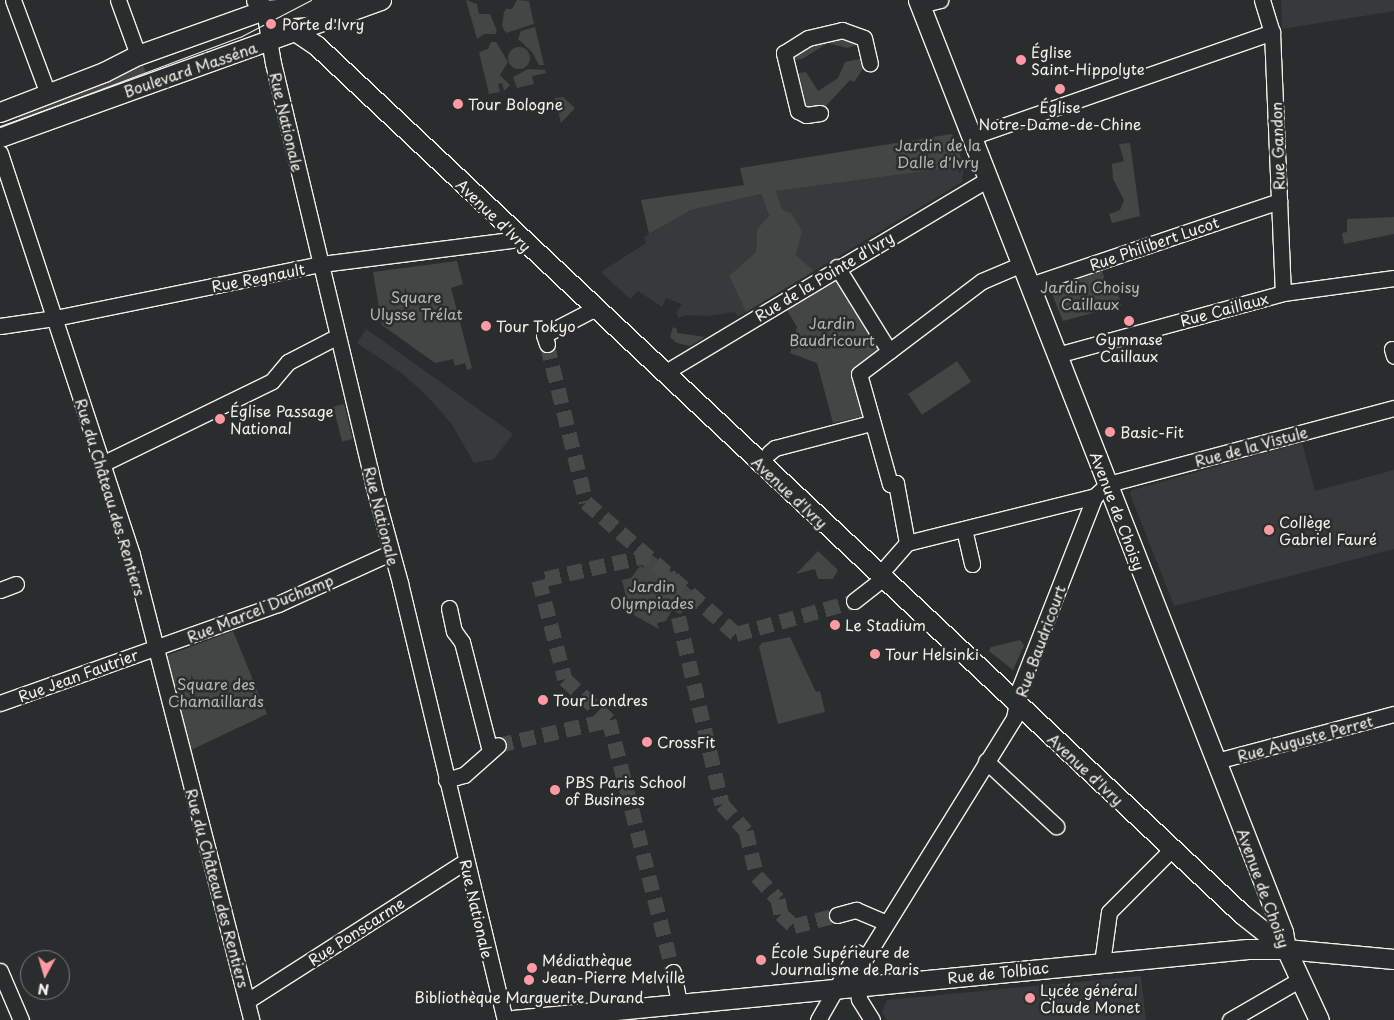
<!DOCTYPE html>
<meta charset="utf-8">
<style>
body{margin:0}
#map{position:relative;width:1394px;height:1020px;overflow:hidden;background:#2a2d2e;font-family:"Playpen Sans",sans-serif}
div>[style]{position:absolute}
.built>*{inset:0;background:#373a3a}
.green>*{inset:0;background:#444645;transform-origin:0 0}
.round{border-radius:50%}
.minor-tunnel>*{height:15px;margin-top:-7.5px;transform-origin:0;background:repeating-linear-gradient(90deg,#484a4a 0 15px,transparent 0 23px)}
.roads{filter:drop-shadow(1px 0 #f4f1e8) drop-shadow(-1px 0 #f4f1e8) drop-shadow(0 1px #f4f1e8) drop-shadow(0 -1px #f4f1e8)}
.minor>*{height:15px;margin:-7.5px;padding:0 7.5px;transform-origin:7.5px;border-radius:7.5px;background:#2a2d2e}
.major>*{height:19px;margin:-9.5px;padding:0 9.5px;transform-origin:9.5px;border-radius:9.5px;background:#2a2d2e}
.tram>*{height:1px;margin:-0.5px;padding:0 0.5px;transform-origin:0.5px;border-radius:0.5px;background:#f4f1e8}
.dots>*{width:14px;height:14px;translate:-50% -50%;box-sizing:border-box;border:2px solid #2a2d2e;border-radius:50%}
span{translate:-50% -50%;white-space:nowrap;text-align:center;line-height:1.15;-webkit-text-stroke:5px #2a2d2e;paint-order:stroke}
.poi-label{font-size:15px;color:#f4f1e8}
.left{translate:0 -50%;text-align:left}
.street-label{font-size:15px;color:#f4f1e8}
.park-label{font-size:15px;color:#b6b5af}
.north{position:absolute;left:20px;top:950px;width:50px;height:50px;box-sizing:border-box;background:#2a2d2e;border:1px solid #7b7b78;border-radius:50%;rotate:186deg;font-size:14px;font-weight:700;line-height:20px;text-align:center;color:#f4f1e8}
.north::after{content:'';display:block;margin:auto;width:18px;height:22px;background:#ff9aa2;clip-path:polygon(50% 0,100% 100%,50% 72%,0 100%)}
</style>
<div id="map">
<div class="built">
<i style="clip-path:polygon(1281px 0,1394px 0,1394px 11px,1282px 29px)"></i>
<i style="clip-path:polygon(964px 166px,962px 182px,814px 271px,796px 255px,801px 231px,787px 211px,782px 209px,776px 191px)"></i>
<i style="clip-path:polygon(761px 194px,769px 217px,756px 242px,756px 252px,729px 276px,746px 312px,737px 317px,735px 312px,708px 316px,685px 315px,679px 318px,676px 313px,682px 304px,666px 298px,662px 307px,638px 291px,630px 299px,601px 272px,646px 243px,644px 237px,691px 210px)"></i>
<i style="clip-path:polygon(366px 329px,513px 434px,494px 459px,474px 463px,451px 423px,427px 396px,403px 374px,357px 343px)"></i>
<i style="clip-path:polygon(1302px 443px,1315px 491px,1394px 470px,1394px 549px,1174px 606px,1130px 494px,1132px 490px)"></i>
<i style="clip-path:polygon(1141px 976px,1146px 1020px,887px 1020px,882px 1012px,887px 1000px)"></i>
</div>
<div class="green">
<i style="clip-path:polygon(466px 0,477px 4px,479px 14px,490px 14px,497px 31px,495px 34px,484px 34px,477px 39px)"></i>
<i style="clip-path:polygon(517px 0,529px 1px,534px 24px,506px 33px,502px 26px,504px 12px,506px 9px,512px 9px)"></i>
<i style="clip-path:polygon(535px 27px,544px 65px,539px 65px,532px 52px,518px 39px,521px 31px)"></i>
<i style="clip-path:polygon(836px 34px,861px 44px,847px 48px,828px 43px,802px 59px,789px 61px,796px 50px)"></i>
<i style="clip-path:polygon(491px 42px,496px 42px,508px 62px,500px 75px,510px 85px,504px 91px,502px 83px,498px 84px,500px 92px,489px 94px,479px 52px,488px 49px)"></i>
<i class="round" style="left:508px;top:47px;width:22px;height:22px"></i>
<i style="clip-path:polygon(865px 58px,866px 64px,854px 82px,850px 80px,825px 107px,817px 111px,810px 108px,800px 99px,793px 74px,806px 72px,818px 91px,838px 78px,845px 62px)"></i>
<i style="left:143px;top:65px;width:11px;height:135px;rotate:68deg"></i>
<i style="clip-path:polygon(528px 69px,545px 70px,546px 73px,532px 76px,534px 84px,517px 88px,513px 77px)"></i>
<i style="clip-path:polygon(563px 97px,575px 108px,561px 123px,555px 98px)"></i>
<i style="clip-path:polygon(952px 134px,964px 166px,776px 191px,782px 209px,792px 214px,802px 231px,796px 255px,814px 271px,746px 312px,729px 276px,756px 252px,757px 229px,769px 216px,761px 194px,691px 210px,649px 234px,641px 200px,744px 185px,740px 168px)"></i>
<i style="clip-path:polygon(1130px 143px,1140px 216px,1112px 223px,1109px 214px,1120px 210px,1124px 200px,1113px 179px,1112px 164px,1124px 161px,1119px 144px)"></i>
<i style="clip-path:polygon(1394px 217px,1394px 234px,1344px 244px,1342px 233px,1347px 232px,1347px 219px)"></i>
<i style="clip-path:polygon(457px 261px,463px 284px,451px 288px,472px 368px,467px 370px,465px 363px,455px 366px,453px 359px,435px 363px,382px 325px,373px 272px)"></i>
<i style="clip-path:polygon(1102px 271px,1109px 290px,1116px 288px,1122px 305px,1063px 321px,1050px 289px)"></i>
<i style="clip-path:polygon(840px 278px,885px 352px,855px 374px,864px 416px,833px 423px,817px 363px,790px 353px,797px 327px,787px 310px)"></i>
<i style="clip-path:polygon(673px 327px,677px 329px,677px 333px,705px 337px,690px 346px,677px 343px,670px 337px)"></i>
<i style="left:957px;top:361px;width:25px;height:59px;rotate:56deg"></i>
<i style="left:344px;top:404px;width:36px;height:11px;rotate:76deg"></i>
<i style="clip-path:polygon(646px 549px,702px 600px,691px 604px,680px 614px,672px 610px,666px 621px,657px 623px,659px 629px,630px 613px,622px 580px,631px 578px,640px 566px,644px 568px,638px 551px)"></i>
<i style="clip-path:polygon(818px 551px,838px 570px,833px 579px,818px 579px,815px 569px,796px 574px)"></i>
<i style="clip-path:polygon(233px 631px,267px 714px,191px 750px,166px 656px)"></i>
<i style="clip-path:polygon(790px 637px,816px 692px,820px 691px,825px 712px,778px 724px,759px 647px,762px 643px)"></i>
<i style="clip-path:polygon(1020px 640px,1024px 645px,1013px 670px,989px 651px,991px 647px)"></i>
</div>
<div class="minor-tunnel">
<i style="left:547px;top:344px;width:163px;rotate:76.1deg"></i>
<i style="left:586px;top:502px;width:200px;rotate:41.3deg"></i>
<i style="left:736px;top:634px;width:123px;rotate:-15.6deg"></i>
<i style="left:650px;top:555px;width:114px;rotate:167.3deg"></i>
<i style="left:539px;top:580px;width:102px;rotate:75.3deg"></i>
<i style="left:565px;top:679px;width:60px;rotate:43deg"></i>
<i style="left:609px;top:720px;width:260px;rotate:75.7deg"></i>
<i style="left:668px;top:572px;width:238px;rotate:76.9deg"></i>
<i style="left:722px;top:804px;width:36px;rotate:48deg"></i>
<i style="left:746px;top:831px;width:46px;rotate:76.3deg"></i>
<i style="left:757px;top:876px;width:31px;rotate:48deg"></i>
<i style="left:778px;top:899px;width:15px;rotate:79deg"></i>
<i style="left:781px;top:914px;width:18px;rotate:43deg"></i>
<i style="left:794px;top:926px;width:44px;rotate:-14.3deg"></i>
<i style="left:498px;top:745px;width:114px;rotate:-12.7deg"></i>
</div>
<div class="roads">
<div class="minor">
<i style="left:13px;top:0;width:100px;rotate:69.6deg"></i>
<i style="left:118px;top:0;width:59px;rotate:70deg"></i>
<i style="left:1262px;top:0;width:34px;rotate:73deg"></i>
<i style="left:1272px;top:32px;width:261px;rotate:87.6deg"></i>
<i style="left:920px;top:5px;width:21px;rotate:-14deg"></i>
<i style="left:264px;top:10px;width:54px;rotate:80.4deg"></i>
<i style="left:273px;top:63px;width:433px;rotate:76.6deg"></i>
<i style="left:373px;top:484px;width:103px;rotate:74.7deg"></i>
<i style="left:400px;top:583px;width:449px;rotate:76.5deg"></i>
<i style="left:820px;top:113px;width:14px;rotate:172deg"></i>
<i style="left:806px;top:115px;width:9px;rotate:-153deg"></i>
<i style="left:798px;top:111px;width:60px;rotate:-103.6deg"></i>
<i style="left:784px;top:53px;width:28px;rotate:-32deg"></i>
<i style="left:808px;top:38px;width:35px;rotate:-13deg"></i>
<i style="left:842px;top:30px;width:23px;rotate:20deg"></i>
<i style="left:864px;top:38px;width:26px;rotate:77deg"></i>
<i style="left:971px;top:137px;width:319px;rotate:-19.2deg"></i>
<i style="left:0;top:153px;width:423px;rotate:71.8deg"></i>
<i style="left:132px;top:555px;width:480px;rotate:75.6deg"></i>
<i style="left:837px;top:267px;width:99px;rotate:58.2deg"></i>
<i style="left:1030px;top:285px;width:263px;rotate:-18.6deg"></i>
<i style="left:0;top:326px;width:56px;rotate:-8.3deg"></i>
<i style="left:55px;top:318px;width:271px;rotate:-11.5deg"></i>
<i style="left:321px;top:264px;width:200px;rotate:-7.2deg"></i>
<i style="left:547px;top:344px;width:9px;rotate:-108deg"></i>
<i style="left:544px;top:335px;width:56px;rotate:-27.5deg"></i>
<i style="left:1392px;top:349px;width:7px;rotate:74deg"></i>
<i style="left:1057px;top:355px;width:234px;rotate:-15.3deg"></i>
<i style="left:1283px;top:293px;width:112px;rotate:-7.7deg"></i>
<i style="left:661px;top:371px;width:8px;rotate:-7deg"></i>
<i style="left:669px;top:370px;width:372px;rotate:-30.9deg"></i>
<i style="left:769px;top:453px;width:8px;rotate:-40deg"></i>
<i style="left:775px;top:448px;width:99px;rotate:-14.6deg"></i>
<i style="left:102px;top:464px;width:189px;rotate:-26deg"></i>
<i style="left:272px;top:381px;width:25px;rotate:-50deg"></i>
<i style="left:288px;top:362px;width:56px;rotate:-27.5deg"></i>
<i style="left:964px;top:529px;width:36px;rotate:77deg"></i>
<i style="left:907px;top:543px;width:61px;rotate:-100.4deg"></i>
<i style="left:896px;top:483px;width:6px;rotate:171deg"></i>
<i style="left:890px;top:484px;width:114px;rotate:-105.7deg"></i>
<i style="left:859px;top:374px;width:154px;rotate:-37.1deg"></i>
<i style="left:982px;top:281px;width:43px;rotate:-23deg"></i>
<i style="left:879px;top:575px;width:43px;rotate:-48.8deg"></i>
<i style="left:907px;top:543px;width:194px;rotate:-14deg"></i>
<i style="left:0;top:590px;width:17px;rotate:-21deg"></i>
<i style="left:854px;top:601px;width:36px;rotate:-38deg"></i>
<i style="left:449px;top:608px;width:24px;rotate:78deg"></i>
<i style="left:454px;top:631px;width:14px;rotate:54deg"></i>
<i style="left:462px;top:642px;width:113px;rotate:75.6deg"></i>
<i style="left:0;top:703px;width:295px;rotate:-19.6deg"></i>
<i style="left:278px;top:604px;width:123px;rotate:-24.5deg"></i>
<i style="left:986px;top:761px;width:96px;rotate:42.9deg"></i>
<i style="left:1216px;top:761px;width:184px;rotate:-14.8deg"></i>
<i style="left:446px;top:780px;width:19px;rotate:-16deg"></i>
<i style="left:464px;top:775px;width:45px;rotate:-41.4deg"></i>
<i style="left:837px;top:915px;width:20px;rotate:-15deg"></i>
<i style="left:856px;top:910px;width:33px;rotate:23deg"></i>
<i style="left:1102px;top:963px;width:51px;rotate:-82.2deg"></i>
<i style="left:1109px;top:912px;width:89px;rotate:-45deg"></i>
<i style="left:0;top:971px;width:53px;rotate:66.8deg"></i>
<i style="left:673px;top:972px;width:33px;rotate:79deg"></i>
<i style="left:247px;top:1001px;width:260px;rotate:-32.6deg"></i>
<i style="left:818px;top:1020px;width:78px;rotate:-60.2deg"></i>
<i style="left:872px;top:1020px;width:25px;rotate:-122deg"></i>
<i style="left:859px;top:999px;width:26px;rotate:-97deg"></i>
<i style="left:856px;top:973px;width:300px;rotate:-58.2deg"></i>
<i style="left:1014px;top:718px;width:32px;rotate:-79deg"></i>
<i style="left:1020px;top:687px;width:205px;rotate:-68.6deg"></i>
<i style="left:1095px;top:496px;width:18px;rotate:-43deg"></i>
<i style="left:1108px;top:484px;width:296px;rotate:-14.9deg"></i>
<i style="left:1230px;top:1020px;width:80px;rotate:-30.1deg"></i>
</div>
<div class="major">
<i style="left:256px;top:0;width:13px;rotate:51deg"></i>
<i style="left:264px;top:10px;width:64px;rotate:34.2deg"></i>
<i style="left:317px;top:46px;width:1268px;rotate:43.18deg"></i>
<i style="left:1242px;top:914px;width:56px;rotate:38.5deg"></i>
<i style="left:918px;top:0;width:1001px;rotate:68.61deg"></i>
<i style="left:1283px;top:932px;width:17px;rotate:80deg"></i>
<i style="left:1286px;top:949px;width:78px;rotate:65.1deg"></i>
<i style="left:0;top:112px;width:111px;rotate:-21deg"></i>
<i style="left:104px;top:72px;width:38px;rotate:-27deg"></i>
<i style="left:138px;top:55px;width:134px;rotate:-19.7deg"></i>
<i style="left:264px;top:10px;width:68px;rotate:-4.2deg"></i>
<i style="left:332px;top:5px;width:16px;rotate:-18deg"></i>
<i style="left:0;top:137px;width:405px;rotate:-19.8deg"></i>
<i style="left:513px;top:1020px;width:738px;rotate:-5.52deg"></i>
<i style="left:1248px;top:949px;width:38px"></i>
<i style="left:1286px;top:949px;width:108px;rotate:5.3deg"></i>
</div>
</div>
<div class="tram">
<i style="left:0;top:127px;width:256px;rotate:-20.6deg"></i>
<i style="left:240px;top:37px;width:80px;rotate:-27.5deg"></i>
</div>
<div class="dots">
<i style="left:271px;top:24px;background:#ff9aa2"></i>
<i style="left:1021px;top:60px;background:#ff9aa2"></i>
<i style="left:1060px;top:89px;background:#ff9aa2"></i>
<i style="left:458px;top:104px;background:#ff9aa2"></i>
<i style="left:1129px;top:321px;background:#ff9aa2"></i>
<i style="left:486px;top:326px;background:#ff9aa2"></i>
<i style="left:220px;top:419px;background:#ff9aa2"></i>
<i style="left:1110px;top:432px;background:#ff9aa2"></i>
<i style="left:1269px;top:530px;background:#ff9aa2"></i>
<i style="left:835px;top:625px;background:#ff9aa2"></i>
<i style="left:875px;top:654px;background:#ff9aa2"></i>
<i style="left:543px;top:700px;background:#ff9aa2"></i>
<i style="left:647px;top:742px;background:#ff9aa2"></i>
<i style="left:555px;top:790px;background:#ff9aa2"></i>
<i style="left:761px;top:960px;background:#ff9aa2"></i>
<i style="left:532px;top:968px;background:#ff9aa2"></i>
<i style="left:529px;top:980px;background:#ff9aa2"></i>
<i style="left:1030px;top:998px;background:#ff9aa2"></i>
</div>
<div class="poi-label">
<span class="left" style="left:282px;top:24px">Porte d'Ivry</span>
<span class="left" style="left:1031px;top:60px">Église<br>Saint-Hippolyte</span>
<span class="left" style="left:468px;top:104px">Tour Bologne</span>
<span style="left:1060px;top:115px">Église<br>Notre-Dame-de-Chine</span>
<span class="left" style="left:496px;top:326px">Tour Tokyo</span>
<span style="left:1129px;top:347px">Gymnase<br>Caillaux</span>
<span class="left" style="left:230px;top:419px">Église Passage<br>National</span>
<span class="left" style="left:1120px;top:432px">Basic-Fit</span>
<span class="left" style="left:1279px;top:530px">Collège<br>Gabriel Fauré</span>
<span class="left" style="left:845px;top:625px">Le Stadium</span>
<span class="left" style="left:885px;top:654px">Tour Helsinki</span>
<span class="left" style="left:553px;top:700px">Tour Londres</span>
<span class="left" style="left:657px;top:742px">CrossFit</span>
<span class="left" style="left:565px;top:790px">PBS Paris School<br>of Business</span>
<span class="left" style="left:771px;top:960px">École Supérieure de<br>Journalisme de Paris</span>
<span class="left" style="left:542px;top:968px">Médiathèque<br>Jean-Pierre Melville</span>
<span class="left" style="left:1040px;top:998px">Lycée général<br>Claude Monet</span>
<span style="left:529px;top:997px">Bibliothèque Marguerite Durand</span>
</div>
<div class="street-label">
<span style="left:190px;top:69px;rotate:-19deg">Boulevard Masséna</span>
<span style="left:287px;top:122px;rotate:77deg">Rue Nationale</span>
<span style="left:1277px;top:146px;rotate:-92deg">Rue Gandon</span>
<span style="left:494px;top:215px;rotate:44deg">Avenue d'Ivry</span>
<span style="left:1154px;top:243px;rotate:-19deg">Rue Philibert Lucot</span>
<span style="left:824px;top:276px;rotate:-31deg">Rue de la Pointe d'Ivry</span>
<span style="left:258px;top:277px;rotate:-11deg">Rue Regnault</span>
<span style="left:1224px;top:309px;rotate:-15deg">Rue Caillaux</span>
<span style="left:1251px;top:446px;rotate:-15deg">Rue de la Vistule</span>
<span style="left:790px;top:492px;rotate:43deg">Avenue d'Ivry</span>
<span style="left:111px;top:497px;rotate:73deg">Rue du Château des Rentiers</span>
<span style="left:1118px;top:511px;rotate:69deg">Avenue de Choisy</span>
<span style="left:382px;top:516px;rotate:76deg">Rue Nationale</span>
<span style="left:260px;top:608px;rotate:-22deg">Rue Marcel Duchamp</span>
<span style="left:1040px;top:641px;rotate:-70deg">Rue Baudricourt</span>
<span style="left:78px;top:675px;rotate:-20deg">Rue Jean Fautrier</span>
<span style="left:1305px;top:738px;rotate:-15deg">Rue Auguste Perret</span>
<span style="left:1086px;top:769px;rotate:43deg">Avenue d'Ivry</span>
<span style="left:218px;top:888px;rotate:75deg">Rue du Château des Rentiers</span>
<span style="left:1264px;top:888px;rotate:70deg">Avenue de Choisy</span>
<span style="left:477px;top:909px;rotate:77deg">Rue Nationale</span>
<span style="left:356px;top:931px;rotate:-33deg">Rue Ponscarme</span>
<span style="left:998px;top:972px;rotate:-6deg">Rue de Tolbiac</span>
</div>
<div class="park-label">
<span style="left:938px;top:153px">Jardin de la<br>Dalle d'Ivry</span>
<span style="left:1090px;top:295px">Jardin Choisy<br>Caillaux</span>
<span style="left:416px;top:305px">Square<br>Ulysse Trélat</span>
<span style="left:832px;top:331px">Jardin<br>Baudricourt</span>
<span style="left:652px;top:594px">Jardin<br>Olympiades</span>
<span style="left:216px;top:692px">Square des<br>Chamaillards</span>
</div>
<div class="north">N</div>
</div>
